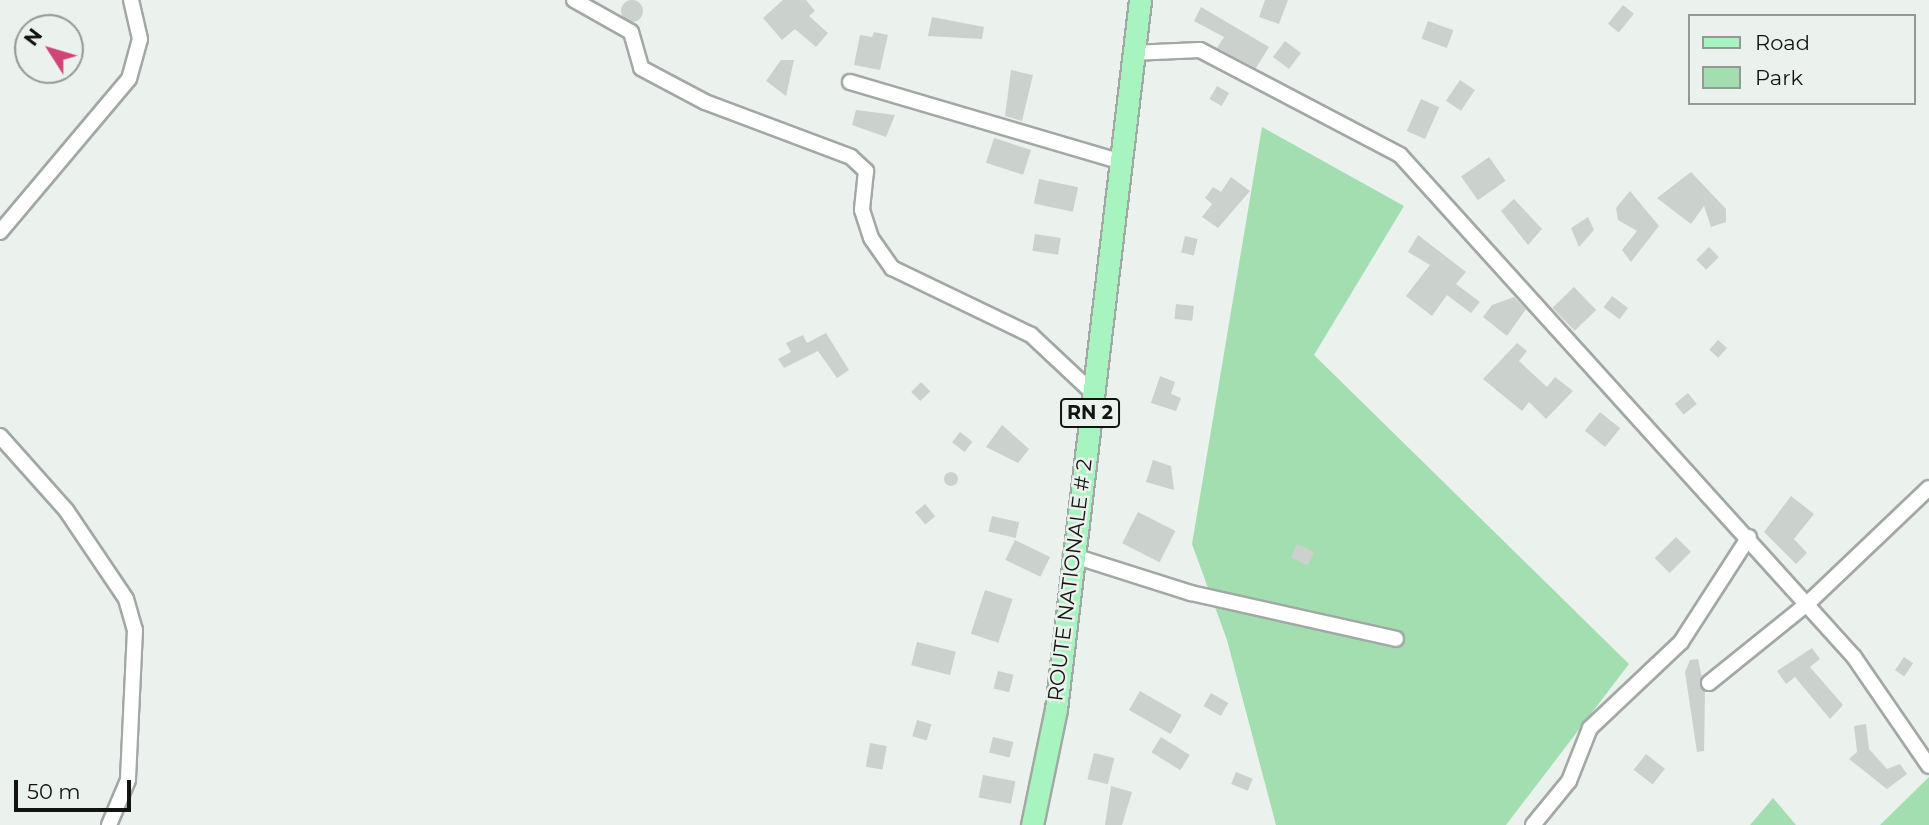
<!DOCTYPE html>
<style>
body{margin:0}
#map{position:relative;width:1929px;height:825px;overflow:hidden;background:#ebf1ec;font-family:Montserrat,sans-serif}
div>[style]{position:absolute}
.green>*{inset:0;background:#a2deb0}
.building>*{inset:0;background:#cbd1cc;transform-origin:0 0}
.round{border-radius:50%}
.roads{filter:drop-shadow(2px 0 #a2a8a3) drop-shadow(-2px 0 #a2a8a3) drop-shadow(0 2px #a2a8a3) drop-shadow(0 -2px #a2a8a3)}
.street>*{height:14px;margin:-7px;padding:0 7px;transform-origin:7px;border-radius:7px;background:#fff}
.primary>*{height:21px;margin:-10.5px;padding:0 10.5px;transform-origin:10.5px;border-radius:10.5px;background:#a8f4c0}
span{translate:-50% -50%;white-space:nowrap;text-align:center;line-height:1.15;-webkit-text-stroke:5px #ebf1ec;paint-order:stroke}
.shield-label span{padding:2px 5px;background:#ebf1ec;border:2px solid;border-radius:5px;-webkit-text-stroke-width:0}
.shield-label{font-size:19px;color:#121412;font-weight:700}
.street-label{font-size:21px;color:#121412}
.legend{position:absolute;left:1688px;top:14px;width:228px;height:91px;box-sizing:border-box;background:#ebf1ec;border:2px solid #949995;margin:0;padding:9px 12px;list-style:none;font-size:21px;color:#121412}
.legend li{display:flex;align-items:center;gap:14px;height:35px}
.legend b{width:35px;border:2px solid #949995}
.north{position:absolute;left:14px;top:14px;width:70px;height:70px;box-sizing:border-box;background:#ebf1ec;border:2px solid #949995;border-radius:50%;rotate:307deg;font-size:19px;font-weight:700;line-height:28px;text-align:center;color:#121412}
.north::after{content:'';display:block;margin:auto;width:24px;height:32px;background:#d04478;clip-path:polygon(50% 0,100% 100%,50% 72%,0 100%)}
.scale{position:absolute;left:14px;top:780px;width:117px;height:32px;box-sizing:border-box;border:4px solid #121412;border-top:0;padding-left:9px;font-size:21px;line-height:24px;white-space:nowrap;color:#121412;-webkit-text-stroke:5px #ebf1ec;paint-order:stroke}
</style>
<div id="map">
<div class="green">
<i style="clip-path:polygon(1262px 127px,1404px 206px,1314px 355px,1629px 664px,1506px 825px,1276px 825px,1227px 640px,1192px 544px)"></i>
<i style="clip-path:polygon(1929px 777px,1929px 825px,1880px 825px)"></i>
<i style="clip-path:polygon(1773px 798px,1796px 825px,1750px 825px)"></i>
</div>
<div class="building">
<i style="clip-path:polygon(783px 0,806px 0,815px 11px,809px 16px,828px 33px,816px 47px,795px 29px,782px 40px,763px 18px)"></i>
<i style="clip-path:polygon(1265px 0,1288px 0,1279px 24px,1259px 17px)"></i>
<i class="round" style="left:621px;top:0;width:22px;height:22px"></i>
<i style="left:1623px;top:5px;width:14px;height:24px;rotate:39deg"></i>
<i style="clip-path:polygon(1201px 7px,1269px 47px,1256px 68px,1217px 48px,1224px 37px,1194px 21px)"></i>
<i style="clip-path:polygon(932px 17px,984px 27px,982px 39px,928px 36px)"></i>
<i style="left:1428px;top:21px;width:27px;height:19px;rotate:20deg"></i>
<i style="clip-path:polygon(874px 32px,888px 35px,880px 70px,854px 65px,860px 35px,872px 37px)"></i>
<i style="left:1285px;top:41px;width:20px;height:20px;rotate:37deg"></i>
<i style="clip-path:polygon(781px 60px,794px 60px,786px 96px,766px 81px)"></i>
<i style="clip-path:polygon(1011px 70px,1033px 75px,1022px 121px,1005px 116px)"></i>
<i style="left:1460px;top:80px;width:18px;height:25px;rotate:34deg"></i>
<i style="left:1217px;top:86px;width:14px;height:15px;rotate:30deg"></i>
<i style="left:1421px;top:99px;width:20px;height:35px;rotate:24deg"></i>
<i style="clip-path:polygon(856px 110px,895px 115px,886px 137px,852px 125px)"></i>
<i style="left:994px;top:138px;width:39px;height:26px;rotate:18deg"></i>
<i style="left:1489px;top:157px;width:29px;height:34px;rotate:55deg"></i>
<i style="clip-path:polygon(1691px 172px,1726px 209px,1726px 222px,1711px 227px,1704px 206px,1691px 224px,1657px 198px)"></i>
<i style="clip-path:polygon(1231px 177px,1250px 191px,1218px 228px,1202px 217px,1212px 204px,1205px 198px,1213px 187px,1221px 192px)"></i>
<i style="left:1039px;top:179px;width:40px;height:25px;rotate:12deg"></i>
<i style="clip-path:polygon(1630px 191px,1659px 226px,1631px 262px,1622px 250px,1637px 231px,1618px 220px,1616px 208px)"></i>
<i style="clip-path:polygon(1514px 199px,1542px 229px,1528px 245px,1501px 211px)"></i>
<i style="clip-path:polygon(1588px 217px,1594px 230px,1579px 247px,1571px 228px)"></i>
<i style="left:1035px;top:234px;width:26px;height:17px;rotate:9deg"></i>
<i style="clip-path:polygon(1418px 235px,1466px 272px,1456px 284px,1480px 302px,1471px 313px,1447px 295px,1432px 316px,1406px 296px,1430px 265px,1408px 252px)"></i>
<i style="left:1185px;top:236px;width:13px;height:17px;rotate:13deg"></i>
<i style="left:1709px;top:247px;width:14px;height:18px;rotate:45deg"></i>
<i style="left:1574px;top:287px;width:32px;height:30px;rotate:46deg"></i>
<i style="left:1612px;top:296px;width:20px;height:14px;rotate:37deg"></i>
<i style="clip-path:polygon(1514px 297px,1526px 309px,1507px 336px,1483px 317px,1492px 305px)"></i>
<i style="left:1176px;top:304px;width:18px;height:15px;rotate:6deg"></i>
<i style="clip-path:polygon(826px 333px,849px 370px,837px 378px,818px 351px,784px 368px,778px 359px,791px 352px,786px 343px,803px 335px,807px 343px)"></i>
<i style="left:1718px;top:340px;width:12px;height:13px;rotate:42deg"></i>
<i style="clip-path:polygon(1517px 343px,1527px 351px,1519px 361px,1547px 387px,1555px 377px,1573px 391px,1546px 419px,1529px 402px,1522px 411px,1483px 379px)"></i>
<i style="clip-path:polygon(1160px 376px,1175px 382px,1171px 394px,1181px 398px,1176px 411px,1151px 403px)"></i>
<i style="left:921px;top:382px;width:13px;height:14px;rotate:45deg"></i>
<i style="left:1688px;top:393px;width:14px;height:17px;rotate:51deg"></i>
<i style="left:1600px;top:412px;width:26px;height:24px;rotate:39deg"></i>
<i style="clip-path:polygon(1002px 425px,1029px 449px,1018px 463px,986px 447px)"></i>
<i style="left:960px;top:432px;width:16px;height:13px;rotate:38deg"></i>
<i style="clip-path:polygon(1153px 460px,1171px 466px,1174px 490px,1146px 482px)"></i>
<i class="round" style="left:944px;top:472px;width:14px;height:14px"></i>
<i style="clip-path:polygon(1791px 496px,1814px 514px,1794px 539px,1807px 553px,1796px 564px,1764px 532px)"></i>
<i style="left:925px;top:504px;width:16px;height:13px;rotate:50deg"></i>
<i style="left:1138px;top:512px;width:42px;height:35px;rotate:27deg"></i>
<i style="left:992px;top:516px;width:28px;height:16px;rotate:13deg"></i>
<i style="left:1676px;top:537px;width:21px;height:30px;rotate:45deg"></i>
<i style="left:1015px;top:540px;width:39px;height:22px;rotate:26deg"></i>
<i style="left:1297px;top:544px;width:19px;height:15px;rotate:25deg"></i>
<i style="left:985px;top:590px;width:29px;height:46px;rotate:18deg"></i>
<i style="left:917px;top:642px;width:40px;height:24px;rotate:14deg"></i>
<i style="clip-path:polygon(1812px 648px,1820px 659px,1810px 667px,1843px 705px,1830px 719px,1795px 677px,1786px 684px,1777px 671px)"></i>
<i style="left:1904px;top:657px;width:11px;height:16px;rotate:34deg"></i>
<i style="clip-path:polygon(1698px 659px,1705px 692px,1704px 751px,1697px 752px,1685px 672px,1690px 660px)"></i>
<i style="left:998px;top:671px;width:16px;height:18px;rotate:14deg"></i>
<i style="left:1140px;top:691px;width:48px;height:22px;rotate:30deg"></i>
<i style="left:1211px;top:693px;width:20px;height:15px;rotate:30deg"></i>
<i style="left:917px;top:720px;width:15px;height:17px;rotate:16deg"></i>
<i style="clip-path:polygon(1866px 724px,1869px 749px,1887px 769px,1900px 764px,1907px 774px,1887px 789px,1849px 759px,1857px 752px,1854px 726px)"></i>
<i style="left:993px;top:737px;width:21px;height:16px;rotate:14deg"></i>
<i style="left:1161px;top:737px;width:34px;height:18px;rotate:32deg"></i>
<i style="left:870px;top:743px;width:17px;height:24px;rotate:10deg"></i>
<i style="left:1094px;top:753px;width:21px;height:27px;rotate:14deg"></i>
<i style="left:1646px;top:754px;width:24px;height:20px;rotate:38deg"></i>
<i style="left:1236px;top:772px;width:18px;height:13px;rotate:22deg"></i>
<i style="left:983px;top:775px;width:33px;height:23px;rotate:11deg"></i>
<i style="clip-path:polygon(1111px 786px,1132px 792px,1122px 825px,1105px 825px)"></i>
</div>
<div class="roads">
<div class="street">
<i style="left:574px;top:0;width:65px;rotate:29.3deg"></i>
<i style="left:631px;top:32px;width:37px;rotate:74deg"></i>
<i style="left:641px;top:68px;width:72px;rotate:28deg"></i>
<i style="left:705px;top:102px;width:156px;rotate:20.6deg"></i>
<i style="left:851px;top:157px;width:21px;rotate:43deg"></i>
<i style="left:866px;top:171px;width:39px;rotate:96deg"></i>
<i style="left:862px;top:210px;width:29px;rotate:72deg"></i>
<i style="left:871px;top:238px;width:37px;rotate:55deg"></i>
<i style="left:892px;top:268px;width:154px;rotate:25.7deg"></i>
<i style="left:1031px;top:335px;width:85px;rotate:43.1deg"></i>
<i style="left:1132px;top:53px;width:68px;rotate:-2.5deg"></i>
<i style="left:1200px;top:50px;width:226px;rotate:27.7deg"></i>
<i style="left:1400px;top:155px;width:677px;rotate:47.87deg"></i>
<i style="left:1854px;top:657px;width:132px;rotate:55.5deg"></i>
<i style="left:850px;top:82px;width:280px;rotate:16.4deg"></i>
<i style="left:0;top:232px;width:200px;rotate:-49.9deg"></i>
<i style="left:129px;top:79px;width:41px;rotate:-74.6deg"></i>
<i style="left:140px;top:39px;width:40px;rotate:-103deg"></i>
<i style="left:0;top:436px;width:99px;rotate:48.3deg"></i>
<i style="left:66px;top:510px;width:107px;rotate:56deg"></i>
<i style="left:126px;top:599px;width:32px;rotate:74deg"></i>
<i style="left:135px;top:630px;width:150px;rotate:92.7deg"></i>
<i style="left:128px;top:780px;width:49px;rotate:112.9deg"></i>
<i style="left:1071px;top:555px;width:126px;rotate:17.6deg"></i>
<i style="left:1191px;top:593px;width:210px;rotate:12.6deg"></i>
<i style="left:1709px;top:683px;width:126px;rotate:-38.9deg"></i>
<i style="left:1807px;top:604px;width:168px;rotate:-43.6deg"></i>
<i style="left:1533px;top:825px;width:57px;rotate:-50.7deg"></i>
<i style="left:1569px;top:781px;width:57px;rotate:-68.4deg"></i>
<i style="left:1590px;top:728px;width:125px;rotate:-43.4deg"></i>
<i style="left:1681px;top:642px;width:125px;rotate:-57.1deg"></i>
</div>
<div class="primary">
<i style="left:1032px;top:825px;width:118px;rotate:-78.3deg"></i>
<i style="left:1056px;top:709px;width:714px;rotate:-83.24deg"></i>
</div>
</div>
<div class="shield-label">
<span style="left:1090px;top:413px">RN 2</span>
</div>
<div class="street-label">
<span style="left:1070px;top:580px;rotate:-83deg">ROUTE NATIONALE # 2</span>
</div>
<ul class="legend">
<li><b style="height:9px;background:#a8f4c0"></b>Road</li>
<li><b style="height:19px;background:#a2deb0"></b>Park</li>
</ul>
<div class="north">N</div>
<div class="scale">50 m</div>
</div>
